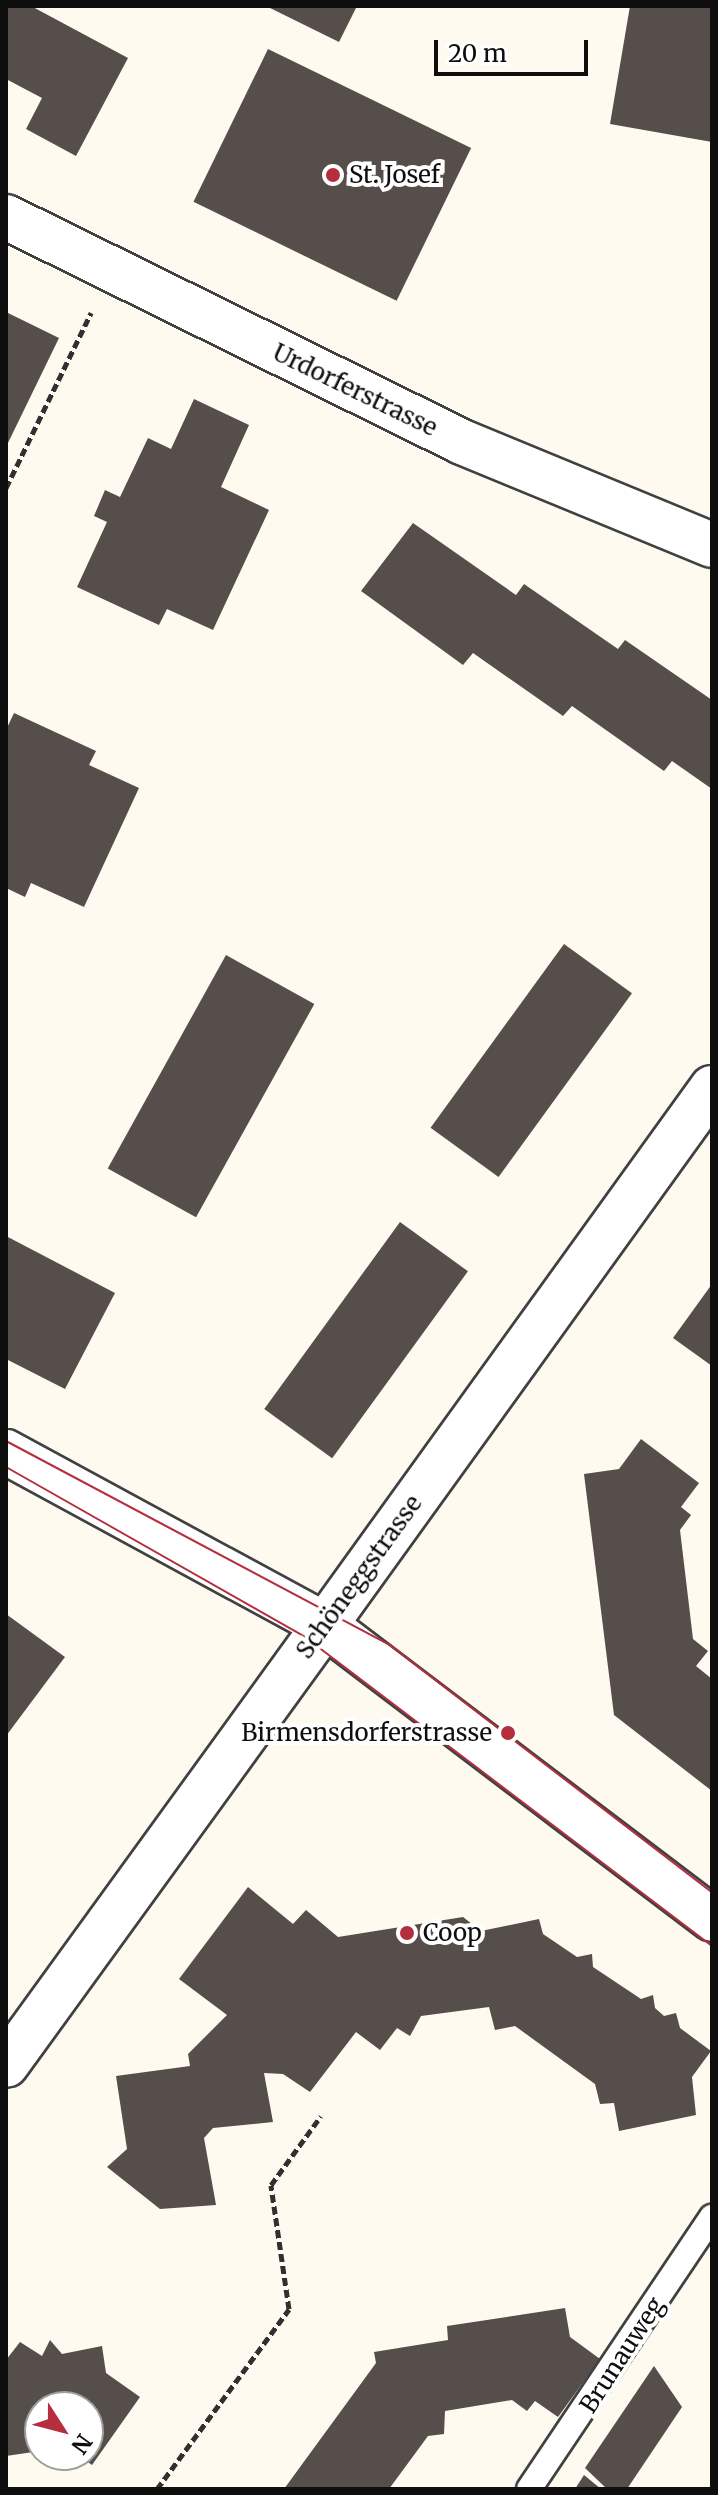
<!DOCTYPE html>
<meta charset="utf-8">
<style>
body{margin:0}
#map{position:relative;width:718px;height:2495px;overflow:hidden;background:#fefaef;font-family:Merriweather,serif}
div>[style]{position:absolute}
.building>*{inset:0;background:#564e4b;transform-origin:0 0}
.path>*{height:5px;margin-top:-2.5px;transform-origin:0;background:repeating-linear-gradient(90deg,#303030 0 8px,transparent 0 12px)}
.roads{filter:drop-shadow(2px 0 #414141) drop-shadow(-2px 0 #414141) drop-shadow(0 2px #414141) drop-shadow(0 -2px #414141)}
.service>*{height:24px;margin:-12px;padding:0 12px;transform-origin:12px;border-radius:12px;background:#fff}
.minor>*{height:44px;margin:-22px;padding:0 22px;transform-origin:22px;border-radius:22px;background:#fff}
.tertiary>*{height:44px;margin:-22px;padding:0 22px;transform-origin:22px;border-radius:22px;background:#fff}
.tram>*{height:2px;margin:-1px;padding:0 1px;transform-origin:1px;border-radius:1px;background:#b52e3e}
.dots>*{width:22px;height:22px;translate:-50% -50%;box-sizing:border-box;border:4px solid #fff;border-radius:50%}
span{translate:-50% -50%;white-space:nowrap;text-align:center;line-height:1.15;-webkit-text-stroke:8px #fff;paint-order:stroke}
.poi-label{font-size:24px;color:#0e0e0e}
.left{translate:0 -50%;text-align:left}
.right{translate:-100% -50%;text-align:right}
.street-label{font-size:24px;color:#0e0e0e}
.frame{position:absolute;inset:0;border:8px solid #0e0e0e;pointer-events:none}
.north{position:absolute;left:24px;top:2391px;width:80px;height:80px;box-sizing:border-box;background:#fff;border:2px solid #9f9f9f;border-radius:50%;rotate:126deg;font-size:22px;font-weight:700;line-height:32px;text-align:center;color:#0e0e0e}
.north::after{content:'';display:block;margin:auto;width:28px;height:36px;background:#b52e3e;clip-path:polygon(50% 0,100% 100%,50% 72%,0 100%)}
.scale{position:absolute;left:434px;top:40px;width:154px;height:36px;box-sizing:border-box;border:4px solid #0e0e0e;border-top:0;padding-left:10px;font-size:24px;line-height:28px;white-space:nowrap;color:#0e0e0e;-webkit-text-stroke:6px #fff;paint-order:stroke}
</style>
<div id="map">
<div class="building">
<i style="clip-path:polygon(6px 6px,31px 6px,128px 58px,76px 156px,26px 129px,42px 98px,6px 79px)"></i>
<i style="clip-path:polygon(266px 6px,357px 6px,339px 42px)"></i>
<i style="clip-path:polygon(630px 6px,712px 6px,712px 142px,610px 124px)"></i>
<i style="left:268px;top:49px;width:226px;height:170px;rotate:26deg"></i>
<i style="clip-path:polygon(6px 312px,59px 338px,6px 447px)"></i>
<i style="clip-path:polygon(194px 399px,249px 425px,221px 487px,269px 510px,213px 630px,167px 609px,159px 625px,77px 587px,107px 522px,94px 516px,105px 490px,120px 497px,148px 438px,171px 449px)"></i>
<i style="clip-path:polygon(413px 523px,516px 595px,524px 584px,618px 649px,625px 640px,712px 700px,712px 789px,672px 761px,664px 771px,572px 706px,563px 716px,473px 653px,463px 665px,361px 591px)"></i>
<i style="clip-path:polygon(14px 713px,96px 751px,89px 765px,139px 788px,84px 907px,31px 883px,25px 897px,6px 888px,6px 730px)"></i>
<i style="left:564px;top:944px;width:84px;height:227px;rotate:36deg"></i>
<i style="left:226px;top:955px;width:101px;height:244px;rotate:29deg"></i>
<i style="left:400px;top:1222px;width:84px;height:231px;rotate:36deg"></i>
<i style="clip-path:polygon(6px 1236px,115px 1293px,65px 1389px,6px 1359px)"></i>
<i style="clip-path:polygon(712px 1284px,712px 1366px,673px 1338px)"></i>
<i style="clip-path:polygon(641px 1439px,699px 1483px,681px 1507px,691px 1515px,680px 1530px,693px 1639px,708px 1651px,696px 1666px,712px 1679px,712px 1791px,614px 1715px,584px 1474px,619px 1469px)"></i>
<i style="clip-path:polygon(6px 1614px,65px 1657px,6px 1736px)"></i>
<i style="clip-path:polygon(248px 1887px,293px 1924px,306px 1910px,338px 1937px,463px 1917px,481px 1931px,539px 1919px,543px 1934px,577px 1957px,592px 1954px,593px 1967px,641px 1999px,653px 1995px,655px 2008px,664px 2016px,676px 2013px,680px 2028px,711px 2051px,692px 2077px,696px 2115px,619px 2131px,614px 2103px,600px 2104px,595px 2084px,515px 2026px,495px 2030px,489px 2007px,421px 2016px,410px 2036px,397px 2028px,380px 2050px,356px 2032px,310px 2092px,283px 2074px,264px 2073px,273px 2122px,213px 2128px,204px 2138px,216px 2205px,160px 2209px,107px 2167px,127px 2149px,116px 2076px,190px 2066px,188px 2054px,227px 2015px,179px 1979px)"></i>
<i style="clip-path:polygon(565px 2308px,570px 2337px,600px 2359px,558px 2417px,535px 2401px,527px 2411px,512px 2400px,445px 2411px,444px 2434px,428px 2436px,389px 2489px,284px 2489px,376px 2363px,374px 2352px,448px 2340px,447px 2326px)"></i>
<i style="clip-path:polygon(50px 2340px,62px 2354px,102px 2346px,106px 2373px,140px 2397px,92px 2465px,78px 2455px,88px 2455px,88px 2407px,40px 2407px,40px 2451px,6px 2456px,6px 2360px,20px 2342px,42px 2356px)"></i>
<i style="clip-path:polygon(654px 2366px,682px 2407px,627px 2489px,607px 2489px,585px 2468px)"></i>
<i style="clip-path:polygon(584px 2475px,601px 2489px,575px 2489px)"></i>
</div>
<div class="path">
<i style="left:6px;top:488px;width:195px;rotate:-64.1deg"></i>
<i style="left:157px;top:2489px;width:223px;rotate:-53.7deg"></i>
<i style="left:289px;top:2309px;width:125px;rotate:-98.3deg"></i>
<i style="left:271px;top:2185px;width:85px;rotate:-54.1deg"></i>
</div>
<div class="roads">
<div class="service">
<i style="left:529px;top:2489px;width:328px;rotate:-56.1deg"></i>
</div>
<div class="minor">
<i style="left:6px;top:217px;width:508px;rotate:26.26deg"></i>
<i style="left:462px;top:442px;width:270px;rotate:22.4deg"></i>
<i style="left:6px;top:1452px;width:363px;rotate:28.5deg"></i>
<i style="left:325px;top:1625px;width:543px;rotate:125.94deg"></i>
</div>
<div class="tertiary">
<i style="left:712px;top:1088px;width:662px;rotate:125.78deg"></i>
<i style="left:325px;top:1625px;width:486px;rotate:37.2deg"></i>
</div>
</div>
<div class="tram">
<i style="left:6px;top:1441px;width:436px;rotate:28deg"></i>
<i style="left:391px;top:1646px;width:404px;rotate:37.5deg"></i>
<i style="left:6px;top:1467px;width:344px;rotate:29.6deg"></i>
<i style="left:305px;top:1637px;width:511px;rotate:37.21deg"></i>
</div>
<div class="dots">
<i style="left:333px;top:175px;background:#b52e3e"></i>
<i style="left:508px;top:1733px;background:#b52e3e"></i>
<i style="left:407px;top:1933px;background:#b52e3e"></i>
</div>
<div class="poi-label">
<span class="left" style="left:349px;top:175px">St. Josef</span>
<span class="right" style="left:492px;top:1733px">Birmensdorferstrasse</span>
<span class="left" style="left:423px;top:1933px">Coop</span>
</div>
<div class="street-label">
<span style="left:355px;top:390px;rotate:26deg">Urdorferstrasse</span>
<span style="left:359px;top:1577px;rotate:-54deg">Schöneggstrasse</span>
<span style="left:622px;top:2355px;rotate:-57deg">Brunauweg</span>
</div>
<div class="frame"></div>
<div class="north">N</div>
<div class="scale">20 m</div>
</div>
